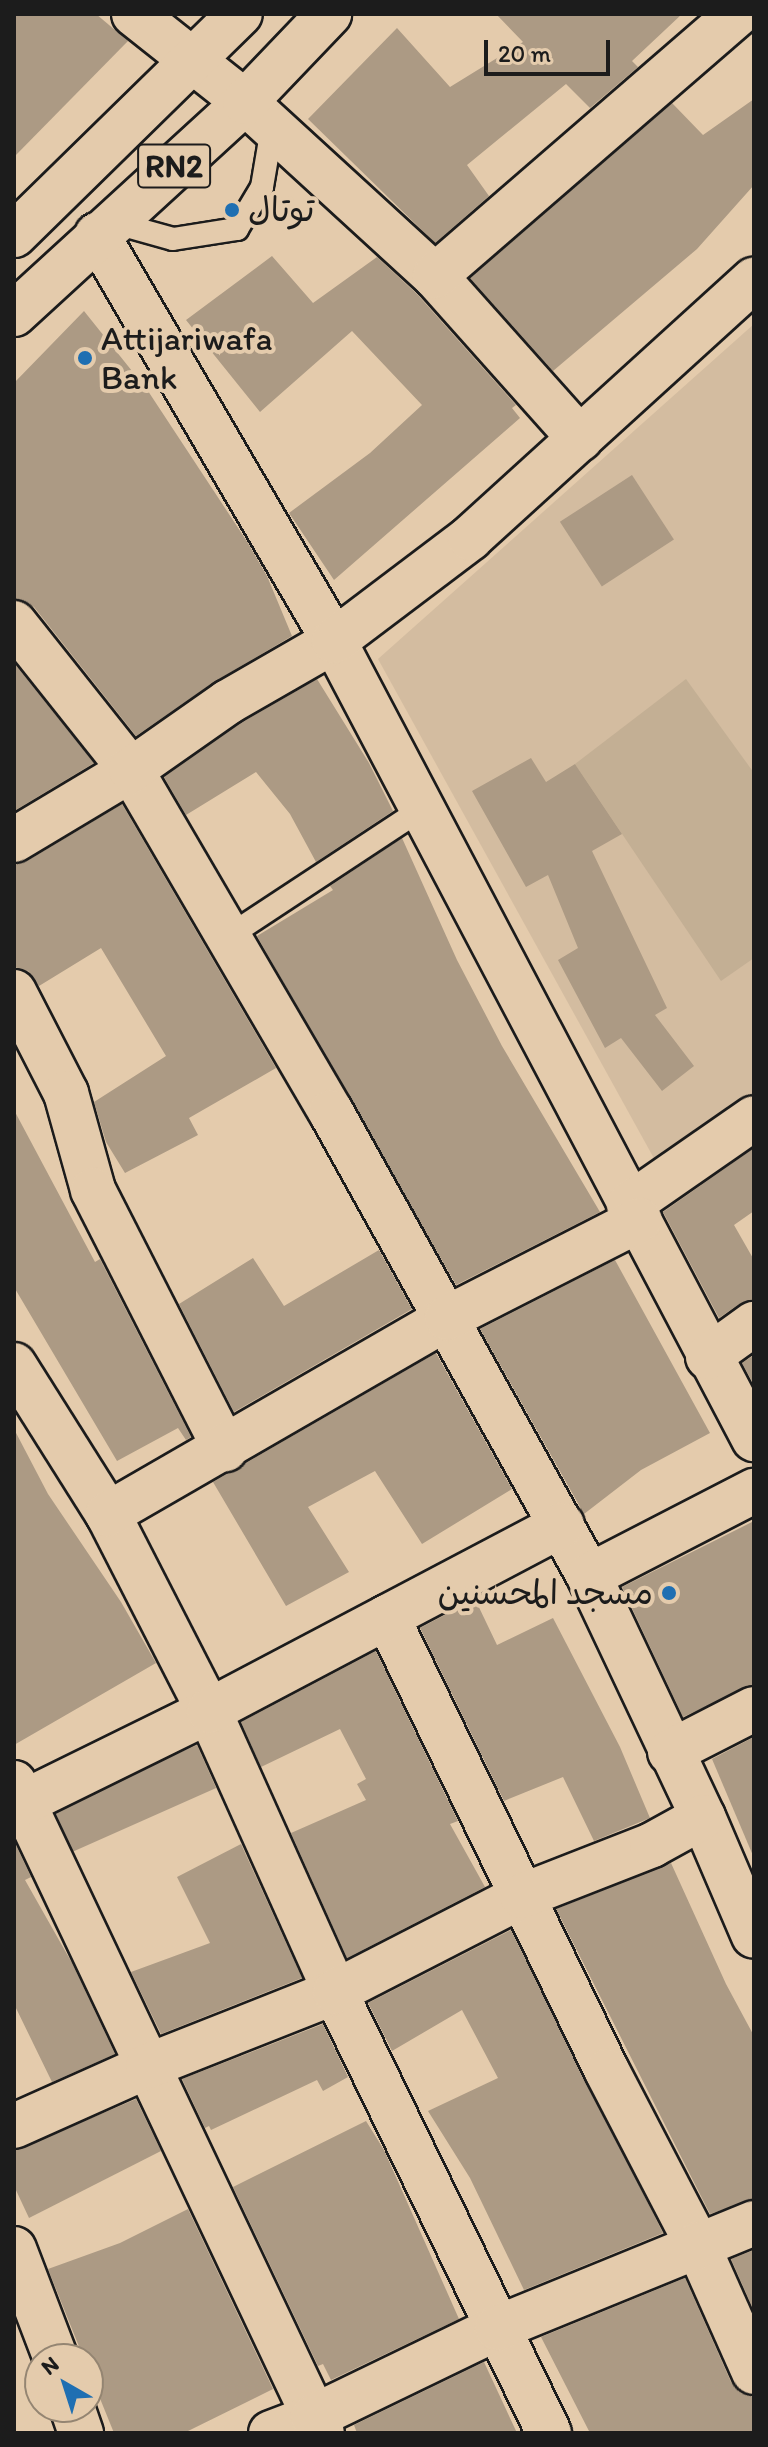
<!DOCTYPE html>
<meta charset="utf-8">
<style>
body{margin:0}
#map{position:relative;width:768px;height:2447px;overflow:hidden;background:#e4cbac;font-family:Itim,"Playpen Sans Arabic",sans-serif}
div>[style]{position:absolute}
.built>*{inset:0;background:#d3bca0}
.green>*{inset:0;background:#c3af94}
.building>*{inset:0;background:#ac9a84;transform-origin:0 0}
.roads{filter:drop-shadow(2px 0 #1c1c1c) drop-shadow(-2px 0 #1c1c1c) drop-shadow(0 2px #1c1c1c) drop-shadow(0 -2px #1c1c1c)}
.lane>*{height:22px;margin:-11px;padding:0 11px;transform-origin:11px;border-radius:11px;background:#e4cbac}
.street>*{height:44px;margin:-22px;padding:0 22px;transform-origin:22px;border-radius:22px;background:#e4cbac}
.primary>*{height:44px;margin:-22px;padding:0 22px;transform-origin:22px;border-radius:22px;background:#e4cbac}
.dots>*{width:22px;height:22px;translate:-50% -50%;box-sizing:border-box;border:4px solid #e4cbac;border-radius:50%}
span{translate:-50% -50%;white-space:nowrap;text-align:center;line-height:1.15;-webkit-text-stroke:8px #e4cbac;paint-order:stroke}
.shield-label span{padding:2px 6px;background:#e4cbac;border:2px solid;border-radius:6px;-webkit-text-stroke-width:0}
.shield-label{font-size:32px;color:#1c1c1c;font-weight:700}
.poi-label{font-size:34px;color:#1c1c1c}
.left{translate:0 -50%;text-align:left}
.right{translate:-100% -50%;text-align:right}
.frame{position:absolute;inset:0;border:16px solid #1c1c1c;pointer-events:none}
.north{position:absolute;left:24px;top:2343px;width:80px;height:80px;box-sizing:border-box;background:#e4cbac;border:2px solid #948572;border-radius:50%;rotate:321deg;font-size:22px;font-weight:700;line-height:32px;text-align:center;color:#1c1c1c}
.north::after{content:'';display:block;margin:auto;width:28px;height:36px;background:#1f6fb2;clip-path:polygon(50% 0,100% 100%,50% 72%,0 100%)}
.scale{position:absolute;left:484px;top:40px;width:126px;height:36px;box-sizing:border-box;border:4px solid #1c1c1c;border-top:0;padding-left:10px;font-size:24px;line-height:28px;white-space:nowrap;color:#1c1c1c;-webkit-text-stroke:6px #e4cbac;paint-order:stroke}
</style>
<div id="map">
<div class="built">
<i style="clip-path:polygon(754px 324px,754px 1092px,656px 1162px,378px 659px)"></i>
</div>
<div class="green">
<i style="clip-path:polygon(686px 679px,754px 773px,754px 958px,721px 981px,575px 764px)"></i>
</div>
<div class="building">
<i style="clip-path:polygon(14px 14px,96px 14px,128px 41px,14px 157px)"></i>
<i style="clip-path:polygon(496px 14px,682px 14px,632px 61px,638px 67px,590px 108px,566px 84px,467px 165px,489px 196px,435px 243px,308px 119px,397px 28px,450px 87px,523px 42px)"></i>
<i style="clip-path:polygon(754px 99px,754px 185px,697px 249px,553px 371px,470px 278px,672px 103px,703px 135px)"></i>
<i style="clip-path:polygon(272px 256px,313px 303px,377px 257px,417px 294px,516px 405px,512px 408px,520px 418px,334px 580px,289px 513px,370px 453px,422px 405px,352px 331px,260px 412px,186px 320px)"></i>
<i style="clip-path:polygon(84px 311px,148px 391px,248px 543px,267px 576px,292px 636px,214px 682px,136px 736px,34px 607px,14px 599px,14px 383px)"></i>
<i style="left:632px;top:475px;width:77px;height:86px;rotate:57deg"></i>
<i style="clip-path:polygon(14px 663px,94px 763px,14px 811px)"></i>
<i style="clip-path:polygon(317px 679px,369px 763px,393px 811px,316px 862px,290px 814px,256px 772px,186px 815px,164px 777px,241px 723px)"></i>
<i style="clip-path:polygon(531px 758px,546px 782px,575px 764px,622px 834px,592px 851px,667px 1008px,655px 1015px,694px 1066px,662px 1091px,621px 1038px,605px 1048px,558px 960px,578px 948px,548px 875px,526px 887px,472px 791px)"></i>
<i style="clip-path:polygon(122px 804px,276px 1068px,189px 1118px,198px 1135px,125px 1173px,106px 1142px,94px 1102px,166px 1056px,101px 948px,39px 986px,28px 971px,14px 967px,14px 865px,27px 861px)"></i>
<i style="clip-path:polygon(402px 838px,457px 960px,502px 1046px,600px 1212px,456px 1285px,257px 936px,333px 890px,330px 886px)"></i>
<i style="clip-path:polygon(14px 1110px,95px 1262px,100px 1259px,104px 1267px,191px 1437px,186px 1440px,178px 1428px,117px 1461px,14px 1287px)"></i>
<i style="clip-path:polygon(754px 1148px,754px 1211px,734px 1225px,754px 1260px,754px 1299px,739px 1304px,719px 1318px,663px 1212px)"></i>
<i style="clip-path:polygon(379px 1250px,412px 1309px,234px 1412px,179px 1304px,253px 1258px,284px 1306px)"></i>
<i style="clip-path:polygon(615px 1260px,710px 1433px,641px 1470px,584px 1514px,480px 1329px)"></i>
<i style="clip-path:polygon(436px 1353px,512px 1489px,422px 1544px,375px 1471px,308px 1507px,349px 1572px,286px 1606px,213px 1482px)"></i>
<i style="clip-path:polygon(754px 1355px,754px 1385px,742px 1363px)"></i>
<i style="clip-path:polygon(14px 1429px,48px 1494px,121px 1602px,156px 1663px,14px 1745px)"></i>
<i style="clip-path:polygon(754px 1521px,754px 1684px,683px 1717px,622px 1587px)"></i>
<i style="clip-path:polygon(475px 1599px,497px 1645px,553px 1618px,620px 1747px,650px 1818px,594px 1841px,563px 1777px,504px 1801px,420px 1628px)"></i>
<i style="clip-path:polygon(376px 1651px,458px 1821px,450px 1824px,485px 1887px,347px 1958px,291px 1833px,366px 1800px,357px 1784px,366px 1779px,340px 1729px,261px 1767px,241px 1722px)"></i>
<i style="clip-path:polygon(754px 1737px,754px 1858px,712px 1759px)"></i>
<i style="left:197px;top:1745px;width:47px;height:157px;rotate:66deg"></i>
<i style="clip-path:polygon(14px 1841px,31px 1877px,25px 1880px,72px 1963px,115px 2054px,52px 2082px,14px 2004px)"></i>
<i style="clip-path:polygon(241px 1844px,302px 1978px,161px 2034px,131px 1972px,210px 1943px,177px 1877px)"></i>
<i style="clip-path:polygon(671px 1863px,726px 1984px,754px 2036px,754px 2199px,710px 2214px,556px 1909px)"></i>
<i style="clip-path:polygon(511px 1930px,663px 2233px,524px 2290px,470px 2178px,428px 2111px,498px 2078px,462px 2010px,392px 2051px,368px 2003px)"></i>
<i style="clip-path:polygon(323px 2024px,348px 2077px,323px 2091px,317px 2080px,211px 2130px,209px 2126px,205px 2128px,182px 2079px)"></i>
<i style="clip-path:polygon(136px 2099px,161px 2151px,29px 2218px,14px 2186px,14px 2151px)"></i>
<i style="clip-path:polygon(366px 2121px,384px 2150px,459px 2319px,331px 2380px,323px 2364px,318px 2366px,233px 2187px)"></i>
<i style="clip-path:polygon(188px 2209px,273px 2389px,184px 2433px,114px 2433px,88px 2369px,88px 2359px,84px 2359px,48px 2269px,120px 2243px)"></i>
<i style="clip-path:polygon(754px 2250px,754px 2311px,731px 2259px)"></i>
<i style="clip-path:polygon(685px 2278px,731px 2382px,740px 2393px,754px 2397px,754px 2433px,590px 2433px,541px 2337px)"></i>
<i style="clip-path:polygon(484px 2362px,517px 2433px,357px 2433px,354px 2425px)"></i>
</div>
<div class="roads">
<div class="lane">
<i style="left:112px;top:222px;width:63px;rotate:15.6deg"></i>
<i style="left:173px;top:239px;width:65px;rotate:-8.9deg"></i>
<i style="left:237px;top:229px;width:49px;rotate:-59.2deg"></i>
<i style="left:262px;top:187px;width:60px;rotate:-80.4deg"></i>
<i style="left:229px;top:936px;width:229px;rotate:-33.4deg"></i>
</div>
<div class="street">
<i style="left:134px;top:14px;width:142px;rotate:38.4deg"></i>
<i style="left:245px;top:102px;width:258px;rotate:42.5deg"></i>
<i style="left:435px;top:276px;width:218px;rotate:48.3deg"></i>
<i style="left:97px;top:235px;width:470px;rotate:59.7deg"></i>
<i style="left:334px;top:641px;width:902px;rotate:62.24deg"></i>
<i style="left:435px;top:276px;width:400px;rotate:-40.9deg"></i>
<i style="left:14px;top:623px;width:188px;rotate:51.5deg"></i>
<i style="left:131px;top:770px;width:396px;rotate:59.7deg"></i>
<i style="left:331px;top:1112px;width:531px;rotate:60.92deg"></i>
<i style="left:589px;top:1576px;width:267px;rotate:64.7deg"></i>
<i style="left:703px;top:1817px;width:129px;rotate:66.8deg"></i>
<i style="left:14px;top:840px;width:136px;rotate:-30.9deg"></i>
<i style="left:131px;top:770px;width:118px;rotate:-35deg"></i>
<i style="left:228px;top:702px;width:122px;rotate:-29.9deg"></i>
<i style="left:334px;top:641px;width:171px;rotate:-37.1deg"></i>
<i style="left:470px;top:538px;width:384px;rotate:-42.3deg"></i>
<i style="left:14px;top:992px;width:114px;rotate:62.8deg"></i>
<i style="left:66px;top:1093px;width:101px;rotate:74.4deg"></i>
<i style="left:93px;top:1190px;width:291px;rotate:63deg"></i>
<i style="left:629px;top:1205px;width:152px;rotate:-34.8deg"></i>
<i style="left:708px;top:1357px;width:57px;rotate:-35.7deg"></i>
<i style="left:14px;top:1365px;width:176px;rotate:57.8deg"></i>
<i style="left:108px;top:1514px;width:221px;rotate:62.9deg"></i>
<i style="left:209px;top:1711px;width:308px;rotate:65.8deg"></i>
<i style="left:335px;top:1992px;width:490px;rotate:64.1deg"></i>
<i style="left:108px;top:1514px;width:392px;rotate:-30deg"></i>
<i style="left:447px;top:1318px;width:216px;rotate:-27deg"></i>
<i style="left:589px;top:1576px;width:186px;rotate:-27.3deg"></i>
<i style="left:387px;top:1617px;width:504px;rotate:64.15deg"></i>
<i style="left:607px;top:2071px;width:195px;rotate:62.5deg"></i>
<i style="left:697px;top:2244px;width:140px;rotate:66deg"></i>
<i style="left:670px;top:1752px;width:94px;rotate:-27.1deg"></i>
<i style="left:14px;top:1783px;width:719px;rotate:64.65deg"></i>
<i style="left:14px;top:1807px;width:217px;rotate:-26.2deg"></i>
<i style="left:209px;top:1711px;width:399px;rotate:-27.8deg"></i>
<i style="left:14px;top:2126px;width:147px;rotate:-24.1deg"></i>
<i style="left:148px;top:2066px;width:201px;rotate:-21.6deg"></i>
<i style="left:335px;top:1992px;width:210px;rotate:-27.2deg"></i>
<i style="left:522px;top:1896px;width:140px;rotate:-21.4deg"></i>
<i style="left:652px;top:1845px;width:58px;rotate:-28.8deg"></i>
<i style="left:14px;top:2249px;width:118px;rotate:69.1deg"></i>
<i style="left:72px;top:2407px;width:28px;rotate:71deg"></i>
<i style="left:271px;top:2433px;width:45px;rotate:-20.9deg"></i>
<i style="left:313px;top:2417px;width:204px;rotate:-25.8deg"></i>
<i style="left:497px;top:2328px;width:278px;rotate:-22.2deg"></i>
</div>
<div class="primary">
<i style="left:14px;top:235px;width:316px;rotate:-44.4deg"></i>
<i style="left:14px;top:314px;width:314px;rotate:-42.5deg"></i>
<i style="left:245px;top:102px;width:122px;rotate:-46.3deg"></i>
</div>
</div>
<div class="dots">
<i style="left:232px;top:210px;background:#1f6fb2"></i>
<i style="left:85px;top:358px;background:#1f6fb2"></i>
<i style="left:669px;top:1593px;background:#1f6fb2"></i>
</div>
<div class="shield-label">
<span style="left:174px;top:166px">RN2</span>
</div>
<div class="poi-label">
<span class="left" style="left:248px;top:210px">توتال</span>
<span class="left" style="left:101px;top:358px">Attijariwafa<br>Bank</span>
<span class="right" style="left:653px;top:1593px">مسجد المحسنين</span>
</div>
<div class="frame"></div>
<div class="north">N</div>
<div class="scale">20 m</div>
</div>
